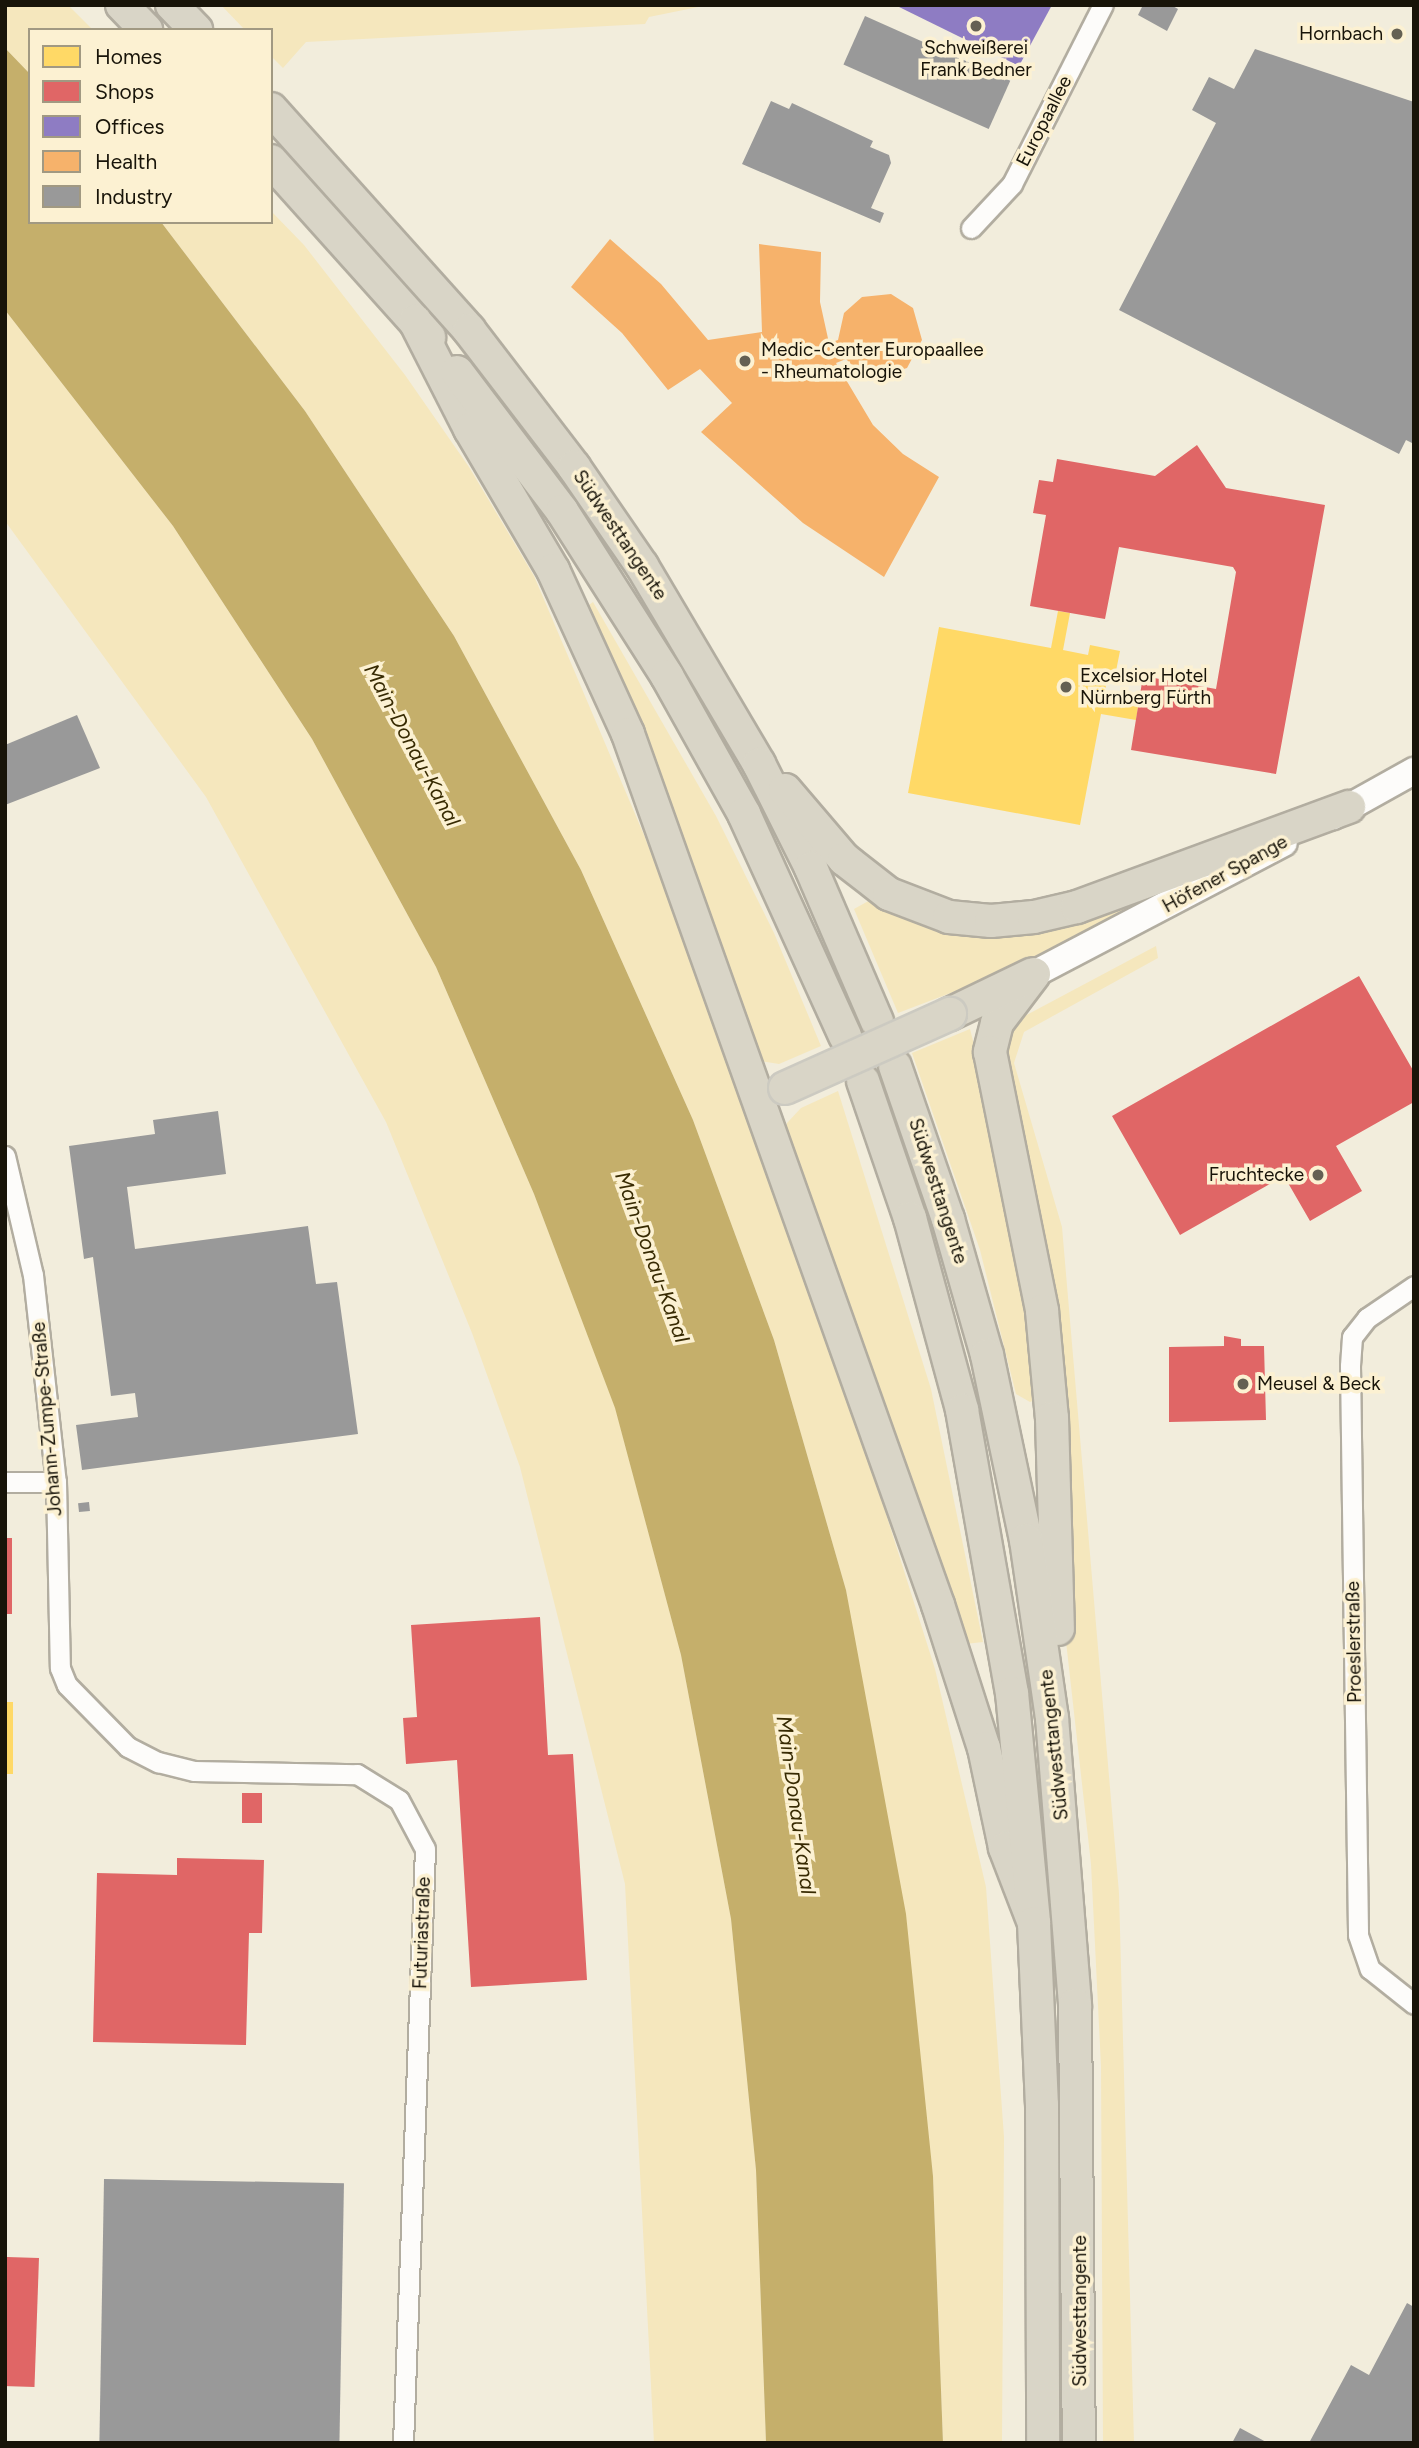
<!DOCTYPE html>
<meta charset="utf-8">
<style>
body{margin:0}
#map{position:relative;width:1419px;height:2448px;overflow:hidden;background:#f2eddc;font-family:Figtree,sans-serif}
div>[style]{position:absolute}
.green>*{inset:0;background:#f5e7bd}
.water>*{inset:0;background:#c5af6b}
.homes>*{inset:0;background:#ffd966;transform-origin:0 0}
.shops>*{inset:0;background:#e06666;transform-origin:0 0}
.offices>*{inset:0;background:#8e7cc3}
.health>*{inset:0;background:#f6b26b}
.industry>*{inset:0;background:#999;transform-origin:0 0}
.roads{filter:drop-shadow(2px 0 #b2ada0) drop-shadow(-2px 0 #b2ada0) drop-shadow(0 2px #b2ada0) drop-shadow(0 -2px #b2ada0)}
.minor>*{height:19px;margin:-9.5px;padding:0 9.5px;transform-origin:9.5px;border-radius:9.5px;background:#fdfcfa}
.secondary>*{height:26px;margin:-13px;padding:0 13px;transform-origin:13px;border-radius:13px;background:#fdfcfa}
.trunk>*{height:32px;margin:-16px;padding:0 16px;transform-origin:16px;border-radius:16px;background:#d9d5c7}
.bridges{filter:drop-shadow(2px 0 #cccac1) drop-shadow(-2px 0 #cccac1) drop-shadow(0 2px #cccac1) drop-shadow(0 -2px #cccac1)}
.trunk-bridge>*{height:32px;margin:-16px;padding:0 16px;transform-origin:16px;border-radius:16px;background:#d9d5c7}
.dots>*{width:19px;height:19px;translate:-50% -50%;box-sizing:border-box;border:4px solid #fcf1d2;border-radius:50%}
span{translate:-50% -50%;white-space:nowrap;text-align:center;line-height:1.15;-webkit-text-stroke:7px #fcf1d2;paint-order:stroke}
.poi-label{font-size:19px;color:#181409}
.right{translate:-100% -50%;text-align:right}
.left{translate:0 -50%;text-align:left}
.street-label{font-size:19px;color:#181409}
.water-label{font-size:21px;color:#372a02;font-style:italic}
.frame{position:absolute;inset:0;border:7px solid #181409;pointer-events:none}
.legend{position:absolute;left:28px;top:28px;width:245px;height:196px;box-sizing:border-box;background:#fcf1d2;border:2px solid #a19982;margin:0;padding:9px 12px;list-style:none;font-size:21px;color:#181409}
.legend li{display:flex;align-items:center;gap:14px;height:35px}
.legend b{width:35px;border:2px solid #a19982}
</style>
<div id="map">
<div class="green">
<i style="clip-path:polygon(5px 5px,68px 5px,93px 30px,30px 30px,30px 74px,5px 48px)"></i>
<i style="clip-path:polygon(221px 5px,708px 5px,649px 17px,645px 24px,306px 42px,283px 68px,271px 56px,271px 30px,245px 30px)"></i>
<i style="clip-path:polygon(271px 211px,304px 245px,405px 375px,469px 467px,534px 576px,644px 835px,733px 1063px,856px 1419px,935px 1669px,986px 1887px,1004px 2137px,1002px 2443px,943px 2443px,933px 2176px,846px 1590px,774px 1340px,693px 1120px,581px 870px,454px 636px,305px 411px,161px 222px,271px 222px)"></i>
<i style="clip-path:polygon(5px 310px,173px 526px,312px 739px,436px 967px,534px 1194px,615px 1407px,681px 1655px,731px 1919px,756px 2170px,766px 2443px,654px 2443px,625px 1884px,520px 1467px,472px 1333px,386px 1122px,206px 797px,5px 521px)"></i>
<i style="clip-path:polygon(593px 602px,716px 816px,774px 933px,821px 1046px,779px 1064px,755px 1060px,582px 610px)"></i>
<i style="clip-path:polygon(1135px 894px,1141px 904px,1016px 968px,898px 1013px,854px 909px,872px 899px,911px 916px)"></i>
<i style="clip-path:polygon(1156px 946px,1158px 958px,1024px 1032px,1014px 1063px,1062px 1227px,1119px 1893px,1134px 2443px,1103px 2443px,1101px 2066px,1091px 1864px,1004px 1089px,1007px 1032px,1019px 1019px)"></i>
<i style="clip-path:polygon(970px 1029px,1016px 1210px,1037px 1399px,1030px 1402px,1016px 1394px,980px 1250px,912px 1053px)"></i>
<i style="clip-path:polygon(838px 1091px,931px 1389px,983px 1642px,965px 1644px,783px 1137px,787px 1123px,801px 1108px)"></i>
</div>
<div class="water">
<i style="clip-path:polygon(5px 48px,30px 74px,30px 222px,161px 222px,305px 411px,454px 636px,581px 870px,693px 1120px,774px 1340px,846px 1590px,906px 1914px,933px 2176px,943px 2443px,766px 2443px,756px 2170px,731px 1919px,681px 1655px,615px 1408px,534px 1194px,436px 967px,312px 739px,173px 526px,5px 310px)"></i>
</div>
<div class="homes">
<i style="clip-path:polygon(1058px 611px,1070px 613px,1063px 650px,1088px 655px,1090px 645px,1120px 651px,1114px 681px,1107px 680px,1103px 701px,1138px 707px,1136px 720px,1101px 714px,1080px 825px,908px 793px,939px 627px,1051px 648px)"></i>
<i style="left:5px;top:1702px;width:8px;height:72px"></i>
</div>
<div class="shops">
<i style="clip-path:polygon(1197px 445px,1226px 488px,1325px 505px,1276px 774px,1131px 750px,1143px 676px,1216px 689px,1236px 572px,1233px 567px,1119px 547px,1105px 619px,1030px 606px,1046px 515px,1033px 513px,1039px 480px,1053px 482px,1057px 459px,1155px 476px)"></i>
<i style="clip-path:polygon(1359px 976px,1414px 1072px,1414px 1102px,1336px 1146px,1362px 1191px,1310px 1221px,1284px 1176px,1180px 1235px,1112px 1116px)"></i>
<i style="clip-path:polygon(1224px 1336px,1241px 1339px,1241px 1346px,1264px 1346px,1266px 1420px,1169px 1422px,1169px 1347px,1224px 1346px)"></i>
<i style="left:5px;top:1538px;width:7px;height:76px"></i>
<i style="clip-path:polygon(540px 1617px,548px 1755px,573px 1754px,587px 1980px,471px 1987px,457px 1760px,406px 1764px,403px 1718px,417px 1717px,411px 1625px)"></i>
<i style="left:242px;top:1793px;width:20px;height:30px"></i>
<i style="clip-path:polygon(177px 1858px,264px 1860px,262px 1933px,249px 1933px,246px 2045px,93px 2042px,97px 1873px,177px 1875px)"></i>
<i style="left:7px;top:2257px;width:32px;height:129px;rotate:2deg"></i>
</div>
<div class="offices">
<i style="clip-path:polygon(895px 5px,1052px 5px,1019px 66px)"></i>
</div>
<div class="health">
<i style="clip-path:polygon(610px 239px,661px 284px,708px 340px,762px 332px,759px 244px,821px 252px,820px 302px,829px 343px,838px 340px,844px 313px,862px 297px,891px 294px,913px 308px,922px 340px,907px 368px,877px 377px,858px 371px,846px 359px,836px 363px,873px 425px,903px 454px,939px 477px,884px 577px,803px 523px,701px 432px,732px 403px,700px 369px,668px 390px,622px 333px,571px 287px)"></i>
</div>
<div class="industry">
<i style="clip-path:polygon(1143px 5px,1171px 5px,1178px 9px,1167px 31px,1138px 15px)"></i>
<i style="left:865px;top:16px;width:159px;height:53px;rotate:24deg"></i>
<i style="clip-path:polygon(1255px 49px,1414px 102px,1414px 444px,1406px 440px,1399px 454px,1119px 310px,1216px 123px,1192px 110px,1209px 77px,1234px 89px)"></i>
<i style="clip-path:polygon(771px 101px,789px 109px,792px 103px,873px 141px,870px 147px,889px 155px,891px 163px,871px 208px,884px 213px,880px 223px,742px 164px)"></i>
<i style="clip-path:polygon(77px 715px,100px 768px,5px 805px,5px 745px)"></i>
<i style="clip-path:polygon(218px 1111px,226px 1174px,127px 1187px,135px 1249px,308px 1226px,316px 1284px,337px 1282px,358px 1434px,82px 1470px,76px 1425px,138px 1417px,135px 1393px,111px 1396px,93px 1257px,84px 1259px,69px 1146px,155px 1134px,153px 1120px)"></i>
<i style="left:89px;top:1502px;width:9px;height:11px;rotate:84deg"></i>
<i style="left:104px;top:2179px;width:240px;height:264px;rotate:1deg"></i>
<i style="clip-path:polygon(1407px 2303px,1414px 2307px,1414px 2443px,1309px 2443px,1351px 2365px,1369px 2375px)"></i>
<i style="clip-path:polygon(1240px 2428px,1268px 2443px,1232px 2443px)"></i>
</div>
<div class="roads">
<div class="minor">
<i style="left:971px;top:228px;width:60px;rotate:-47deg"></i>
<i style="left:1012px;top:184px;width:201px;rotate:-63.1deg"></i>
<i style="left:5px;top:1156px;width:122px;rotate:76.8deg"></i>
<i style="left:33px;top:1275px;width:208px;rotate:83.7deg"></i>
<i style="left:56px;top:1482px;width:186px;rotate:88.8deg"></i>
<i style="left:60px;top:1668px;width:18px;rotate:68deg"></i>
<i style="left:67px;top:1685px;width:87px;rotate:45.5deg"></i>
<i style="left:128px;top:1747px;width:34px;rotate:27deg"></i>
<i style="left:158px;top:1762px;width:37px;rotate:14deg"></i>
<i style="left:194px;top:1771px;width:163px;rotate:1.1deg"></i>
<i style="left:357px;top:1774px;width:49px;rotate:31.8deg"></i>
<i style="left:399px;top:1800px;width:55px;rotate:62deg"></i>
<i style="left:425px;top:1849px;width:594px;rotate:92.12deg"></i>
<i style="left:1414px;top:1286px;width:57px;rotate:145.8deg"></i>
<i style="left:1367px;top:1318px;width:24px;rotate:128deg"></i>
<i style="left:1352px;top:1337px;width:29px;rotate:94deg"></i>
<i style="left:1350px;top:1366px;width:569px;rotate:89.19deg"></i>
<i style="left:1358px;top:1935px;width:36px;rotate:71deg"></i>
<i style="left:1370px;top:1969px;width:56px;rotate:38.5deg"></i>
<i style="left:5px;top:1482px;width:51px"></i>
</div>
<div class="secondary">
<i style="left:1333px;top:816px;width:93px;rotate:-29.1deg"></i>
<i style="left:1034px;top:974px;width:282px;rotate:-27.7deg"></i>
</div>
<div class="trunk">
<i style="left:122px;top:5px;width:35px;rotate:46deg"></i>
<i style="left:172px;top:5px;width:35px;rotate:46deg"></i>
<i style="left:271px;top:109px;width:297px;rotate:48.1deg"></i>
<i style="left:469px;top:330px;width:173px;rotate:52.5deg"></i>
<i style="left:574px;top:467px;width:120px;rotate:55.5deg"></i>
<i style="left:642px;top:566px;width:230px;rotate:59.4deg"></i>
<i style="left:759px;top:764px;width:116px;rotate:63.4deg"></i>
<i style="left:811px;top:868px;width:167px;rotate:66.7deg"></i>
<i style="left:271px;top:161px;width:237px;rotate:48.1deg"></i>
<i style="left:415px;top:321px;width:121px;rotate:63deg"></i>
<i style="left:470px;top:429px;width:164px;rotate:59.5deg"></i>
<i style="left:553px;top:570px;width:180px;rotate:65.4deg"></i>
<i style="left:628px;top:734px;width:925px;rotate:70.41deg"></i>
<i style="left:938px;top:1605px;width:150px;rotate:72.2deg"></i>
<i style="left:984px;top:1748px;width:102px;rotate:78.1deg"></i>
<i style="left:1005px;top:1848px;width:80px;rotate:68.9deg"></i>
<i style="left:457px;top:372px;width:174px;rotate:52.9deg"></i>
<i style="left:562px;top:511px;width:196px;rotate:57.5deg"></i>
<i style="left:667px;top:676px;width:158px;rotate:60.8deg"></i>
<i style="left:744px;top:814px;width:244px;rotate:65.5deg"></i>
<i style="left:785px;top:790px;width:91px;rotate:49.5deg"></i>
<i style="left:844px;top:859px;width:57px;rotate:37.9deg"></i>
<i style="left:889px;top:894px;width:64px;rotate:21deg"></i>
<i style="left:949px;top:917px;width:42px;rotate:5.4deg"></i>
<i style="left:991px;top:921px;width:43px;rotate:-5.3deg"></i>
<i style="left:1034px;top:917px;width:44px;rotate:-13.1deg"></i>
<i style="left:1077px;top:907px;width:290px;rotate:-20.2deg"></i>
<i style="left:1034px;top:974px;width:61px;rotate:127.1deg"></i>
<i style="left:997px;top:1023px;width:30px;rotate:104deg"></i>
<i style="left:990px;top:1052px;width:264px;rotate:78.6deg"></i>
<i style="left:1042px;top:1311px;width:107px;rotate:84.7deg"></i>
<i style="left:1052px;top:1418px;width:211px;rotate:88.4deg"></i>
<i style="left:950px;top:1014px;width:90px;rotate:-25.7deg"></i>
<i style="left:895px;top:1066px;width:162px;rotate:70.9deg"></i>
<i style="left:948px;top:1219px;width:141px;rotate:74deg"></i>
<i style="left:987px;top:1355px;width:189px;rotate:78.1deg"></i>
<i style="left:1026px;top:1540px;width:180px;rotate:81.7deg"></i>
<i style="left:1052px;top:1718px;width:288px;rotate:85.4deg"></i>
<i style="left:1075px;top:2005px;width:438px;rotate:89.5deg"></i>
<i style="left:863px;top:1081px;width:145px;rotate:71.1deg"></i>
<i style="left:910px;top:1218px;width:199px;rotate:74.8deg"></i>
<i style="left:962px;top:1410px;width:287px;rotate:80deg"></i>
<i style="left:1012px;top:1693px;width:231px;rotate:84.5deg"></i>
<i style="left:1034px;top:1923px;width:182px;rotate:87.5deg"></i>
<i style="left:1042px;top:2105px;width:338px;rotate:89.8deg"></i>
</div>
</div>
<div class="bridges">
<div class="trunk-bridge">
<i style="left:785px;top:1088px;width:181px;rotate:-24.2deg"></i>
</div>
</div>
<div class="dots">
<i style="left:976px;top:26px;background:#646053"></i>
<i style="left:1397px;top:34px;background:#646053"></i>
<i style="left:745px;top:361px;background:#646053"></i>
<i style="left:1066px;top:687px;background:#646053"></i>
<i style="left:1318px;top:1175px;background:#646053"></i>
<i style="left:1243px;top:1384px;background:#646053"></i>
</div>
<div class="poi-label">
<span class="right" style="left:1383px;top:34px">Hornbach</span>
<span style="left:976px;top:59px">Schweißerei<br>Frank Bedner</span>
<span class="left" style="left:761px;top:361px">Medic-Center Europaallee<br>- Rheumatologie</span>
<span class="left" style="left:1080px;top:687px">Excelsior Hotel<br>Nürnberg Fürth</span>
<span class="right" style="left:1304px;top:1175px">Fruchtecke</span>
<span class="left" style="left:1257px;top:1384px">Meusel &amp; Beck</span>
</div>
<div class="street-label">
<span style="left:1044px;top:121px;rotate:-63deg">Europaallee</span>
<span style="left:620px;top:535px;rotate:56deg">Südwesttangente</span>
<span style="left:1225px;top:874px;rotate:-29deg">Höfener Spange</span>
<span style="left:938px;top:1191px;rotate:72deg">Südwesttangente</span>
<span style="left:47px;top:1419px;rotate:-95deg">Johann-Zumpe-Straße</span>
<span style="left:1354px;top:1642px;rotate:-91deg">Proeslerstraße</span>
<span style="left:1054px;top:1745px;rotate:-96deg">Südwesttangente</span>
<span style="left:422px;top:1933px;rotate:-88deg">Futuriastraße</span>
<span style="left:1080px;top:2311px;rotate:-90deg">Südwesttangente</span>
</div>
<div class="water-label">
<span style="left:412px;top:745px;rotate:62deg">Main-Donau-Kanal</span>
<span style="left:652px;top:1257px;rotate:70deg">Main-Donau-Kanal</span>
<span style="left:796px;top:1805px;rotate:82deg">Main-Donau-Kanal</span>
</div>
<div class="frame"></div>
<ul class="legend">
<li><b style="height:19px;background:#ffd966"></b>Homes</li>
<li><b style="height:19px;background:#e06666"></b>Shops</li>
<li><b style="height:19px;background:#8e7cc3"></b>Offices</li>
<li><b style="height:19px;background:#f6b26b"></b>Health</li>
<li><b style="height:19px;background:#999"></b>Industry</li>
</ul>
</div>
